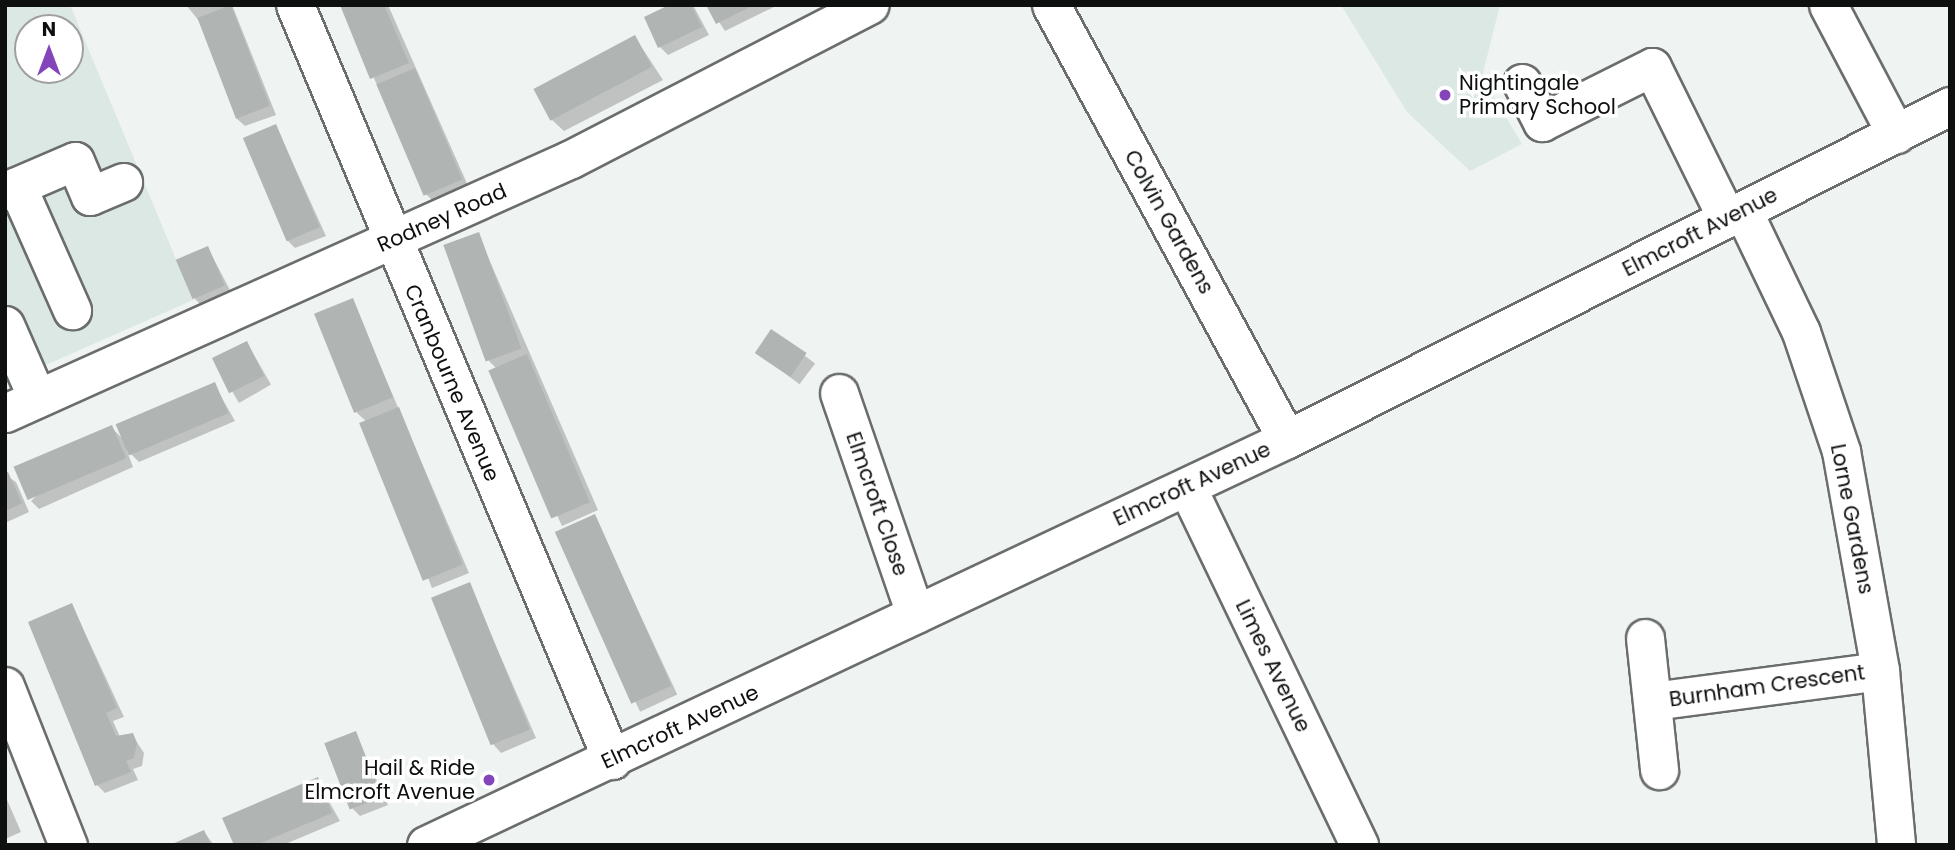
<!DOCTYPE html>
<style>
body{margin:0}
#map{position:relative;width:1955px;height:850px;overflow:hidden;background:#eff3f1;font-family:Poppins,sans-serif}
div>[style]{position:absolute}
.built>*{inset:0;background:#dbe8e3}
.shadow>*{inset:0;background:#0003;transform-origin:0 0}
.building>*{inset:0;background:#b0b4b2;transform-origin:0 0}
.roads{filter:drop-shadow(2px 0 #6a6d6c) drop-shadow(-2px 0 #6a6d6c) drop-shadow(0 2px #6a6d6c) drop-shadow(0 -2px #6a6d6c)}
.minor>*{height:37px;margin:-18.5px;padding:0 18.5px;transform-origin:18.5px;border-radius:18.5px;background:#fff}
.dots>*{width:19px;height:19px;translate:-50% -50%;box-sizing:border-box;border:4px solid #fff;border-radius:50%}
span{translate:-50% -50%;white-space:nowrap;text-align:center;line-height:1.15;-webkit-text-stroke:7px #fff;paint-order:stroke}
.poi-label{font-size:21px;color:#0e0f0f}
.left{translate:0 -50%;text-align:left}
.right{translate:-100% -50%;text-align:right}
.street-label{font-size:21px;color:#0e0f0f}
.frame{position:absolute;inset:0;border:7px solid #0e0f0f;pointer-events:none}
.north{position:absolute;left:14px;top:14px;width:70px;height:70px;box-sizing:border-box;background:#fff;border:2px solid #9f9f9f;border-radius:50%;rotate:0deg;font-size:19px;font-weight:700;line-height:28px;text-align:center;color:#0e0f0f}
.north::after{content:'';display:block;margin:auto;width:24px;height:32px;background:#8445ba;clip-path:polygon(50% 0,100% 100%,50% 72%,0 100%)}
</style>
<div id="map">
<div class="built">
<i style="clip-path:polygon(evenodd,5px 5px,70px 5px,193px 300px,5px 383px,5px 5px,28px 28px,70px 28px,70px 70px,28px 70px,28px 28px)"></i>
<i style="clip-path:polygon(1341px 5px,1500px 5px,1482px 77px,1522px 144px,1470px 171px,1407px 112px)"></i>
</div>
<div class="shadow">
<i style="clip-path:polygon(186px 5px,232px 5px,276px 115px,245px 126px,236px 118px,200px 22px)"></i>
<i style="clip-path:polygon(341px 5px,388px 5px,469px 188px,435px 203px,426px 194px)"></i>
<i style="clip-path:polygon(673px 5px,693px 5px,709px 35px,668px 55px,660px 47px)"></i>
<i style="clip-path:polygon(708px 5px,778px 5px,725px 31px)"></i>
<i style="clip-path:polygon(635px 37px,663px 80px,564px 131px,551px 119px)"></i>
<i style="clip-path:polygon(276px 126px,326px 236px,295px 248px,287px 240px)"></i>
<i style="clip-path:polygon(478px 234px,598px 510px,562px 526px,491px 371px,497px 369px,488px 360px)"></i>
<i style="clip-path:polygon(208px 248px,232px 294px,203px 307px,195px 299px)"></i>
<i style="clip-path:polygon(352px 300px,469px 573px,432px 588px,367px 422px,357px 413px)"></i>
<i style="left:772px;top:331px;width:54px;height:26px;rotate:37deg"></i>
<i style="left:247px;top:343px;width:48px;height:37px;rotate:60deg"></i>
<i style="clip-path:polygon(214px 384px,235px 421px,139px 462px,126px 449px,133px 467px,39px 509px,31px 501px,111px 427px,125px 441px)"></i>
<i style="clip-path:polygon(5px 475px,16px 482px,29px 512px,5px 523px)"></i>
<i style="left:594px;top:516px;width:197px;height:41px;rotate:65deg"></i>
<i style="clip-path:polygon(469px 584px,536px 738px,501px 753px,493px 744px)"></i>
<i style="clip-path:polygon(72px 605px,124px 717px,113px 721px,120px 737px,132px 735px,144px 753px,142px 766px,133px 769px,138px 780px,105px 793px,97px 785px)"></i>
<i style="clip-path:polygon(355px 733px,388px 805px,360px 816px,352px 808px)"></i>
<i style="clip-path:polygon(317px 780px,340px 821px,283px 845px,236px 845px)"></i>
<i style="clip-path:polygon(5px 795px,21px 832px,5px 839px)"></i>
<i style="clip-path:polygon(204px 832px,214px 845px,175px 845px)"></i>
</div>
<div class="building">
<i style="left:231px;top:5px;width:108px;height:36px;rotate:69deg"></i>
<i style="clip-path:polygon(340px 5px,384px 5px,409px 63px,370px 79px)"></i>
<i style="clip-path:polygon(669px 5px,691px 5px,702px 27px,658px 48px,644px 17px)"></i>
<i style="clip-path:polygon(706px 5px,754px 5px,716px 24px)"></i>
<i style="left:635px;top:35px;width:36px;height:115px;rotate:62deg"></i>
<i style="left:415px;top:68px;width:121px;height:42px;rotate:67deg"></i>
<i style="left:276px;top:124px;width:112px;height:36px;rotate:67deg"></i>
<i style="left:479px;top:232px;width:124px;height:38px;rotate:70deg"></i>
<i style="left:208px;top:246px;width:43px;height:35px;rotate:67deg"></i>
<i style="left:353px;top:298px;width:107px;height:42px;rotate:68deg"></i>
<i style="left:771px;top:329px;width:43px;height:29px;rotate:34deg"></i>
<i style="left:247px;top:341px;width:39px;height:39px;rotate:64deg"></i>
<i style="left:527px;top:354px;width:161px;height:42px;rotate:67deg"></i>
<i style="left:215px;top:382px;width:34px;height:108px;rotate:67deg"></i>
<i style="left:399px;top:407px;width:170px;height:43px;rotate:68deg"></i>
<i style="left:112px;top:425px;width:36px;height:107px;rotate:67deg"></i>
<i style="clip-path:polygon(8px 472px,22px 503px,5px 511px,5px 473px)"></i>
<i style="left:595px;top:514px;width:188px;height:44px;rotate:66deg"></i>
<i style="left:470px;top:582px;width:159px;height:42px;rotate:68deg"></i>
<i style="clip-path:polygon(72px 603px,117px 708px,106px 713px,116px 736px,133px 733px,137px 743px,134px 758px,126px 761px,131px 772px,95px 786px,28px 622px)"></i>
<i style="left:356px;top:731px;width:71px;height:34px;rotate:69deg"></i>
<i style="clip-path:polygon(318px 777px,332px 813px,256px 845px,234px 845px,222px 818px)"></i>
<i style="clip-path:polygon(204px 830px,211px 845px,170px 845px)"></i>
</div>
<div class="roads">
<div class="minor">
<i style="left:295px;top:5px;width:819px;rotate:67.22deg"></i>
<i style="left:1051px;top:5px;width:494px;rotate:61.5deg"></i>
<i style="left:1828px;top:5px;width:146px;rotate:62.2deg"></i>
<i style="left:1522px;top:83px;width:44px;rotate:62.9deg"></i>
<i style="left:1542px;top:122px;width:123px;rotate:-26.6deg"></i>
<i style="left:1652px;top:67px;width:169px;rotate:63.7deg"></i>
<i style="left:17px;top:186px;width:136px;rotate:66.1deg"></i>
<i style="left:5px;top:191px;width:76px;rotate:-23.2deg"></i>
<i style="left:75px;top:161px;width:38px;rotate:67deg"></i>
<i style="left:90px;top:196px;width:36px;rotate:-23deg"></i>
<i style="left:1743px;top:211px;width:134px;rotate:64.4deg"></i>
<i style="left:1801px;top:332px;width:126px;rotate:71.4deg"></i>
<i style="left:1841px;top:451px;width:223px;rotate:79.9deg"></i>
<i style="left:1880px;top:671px;width:175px;rotate:84.7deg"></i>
<i style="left:5px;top:325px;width:80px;rotate:66.3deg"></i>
<i style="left:839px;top:393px;width:234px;rotate:71deg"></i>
<i style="left:5px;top:413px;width:620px;rotate:-24.17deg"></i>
<i style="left:571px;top:159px;width:336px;rotate:-27.3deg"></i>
<i style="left:1187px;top:487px;width:397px;rotate:64.3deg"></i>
<i style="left:1645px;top:638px;width:133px;rotate:83.9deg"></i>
<i style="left:5px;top:686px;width:171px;rotate:68.4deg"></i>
<i style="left:1653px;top:701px;width:229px;rotate:-7.5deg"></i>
<i style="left:426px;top:845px;width:952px;rotate:-25.25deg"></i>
<i style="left:1287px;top:439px;width:742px;rotate:-26.67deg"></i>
</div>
</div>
<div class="dots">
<i style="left:1445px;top:95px;background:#8445ba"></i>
<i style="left:489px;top:780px;background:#8445ba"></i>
</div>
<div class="poi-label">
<span class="left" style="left:1459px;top:95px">Nightingale<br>Primary School</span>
<span class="right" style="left:475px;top:780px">Hail &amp; Ride<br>Elmcroft Avenue</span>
</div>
<div class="street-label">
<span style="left:442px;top:218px;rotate:-24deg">Rodney Road</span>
<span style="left:1169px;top:222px;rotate:61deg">Colvin Gardens</span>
<span style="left:1700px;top:232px;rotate:-27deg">Elmcroft Avenue</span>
<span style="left:452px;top:383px;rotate:67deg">Cranbourne Avenue</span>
<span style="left:1192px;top:484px;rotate:-25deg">Elmcroft Avenue</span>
<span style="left:877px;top:504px;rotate:71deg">Elmcroft Close</span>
<span style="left:1852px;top:519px;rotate:79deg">Lorne Gardens</span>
<span style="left:1273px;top:666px;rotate:64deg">Limes Avenue</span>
<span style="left:1767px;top:686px;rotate:-8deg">Burnham Crescent</span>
<span style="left:680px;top:727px;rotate:-25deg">Elmcroft Avenue</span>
</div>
<div class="frame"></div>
<div class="north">N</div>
</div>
